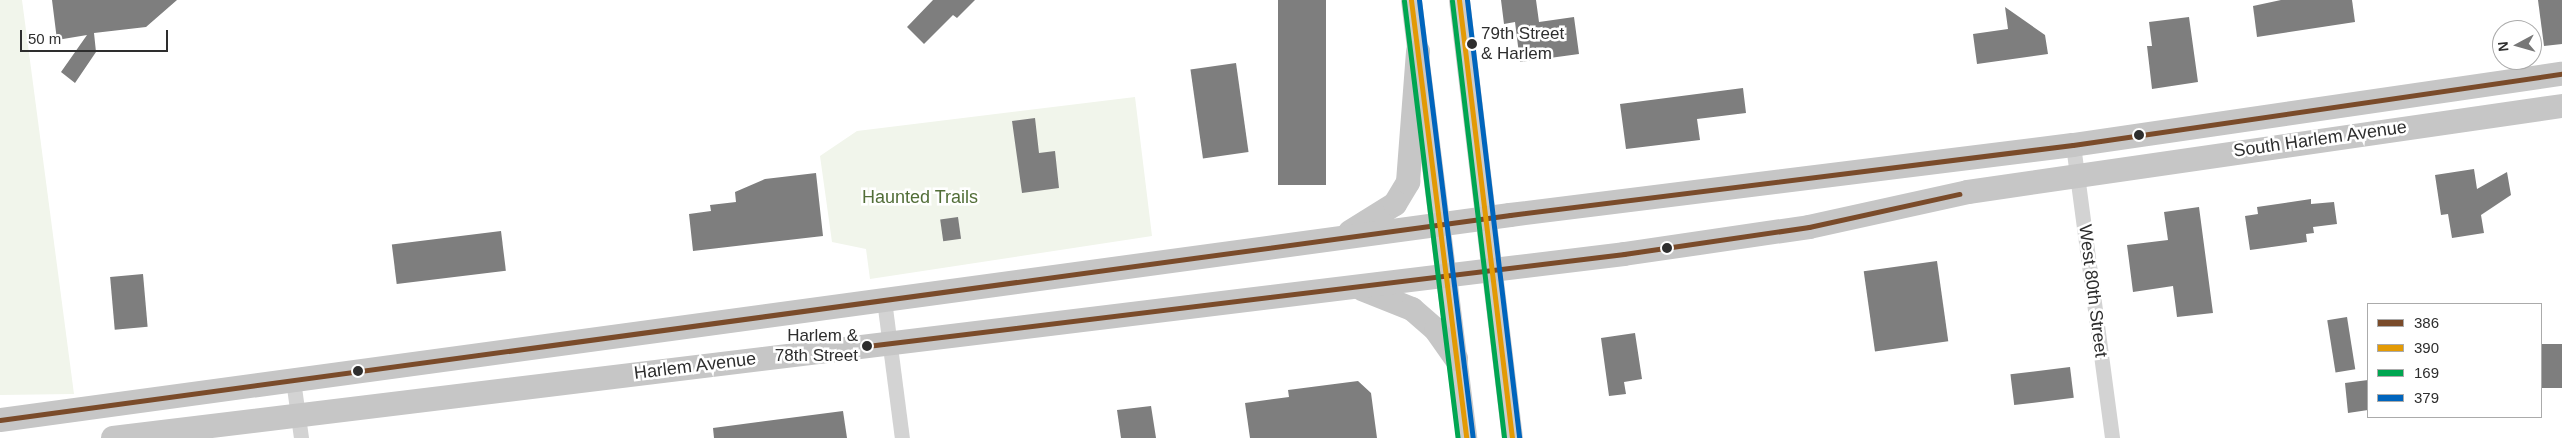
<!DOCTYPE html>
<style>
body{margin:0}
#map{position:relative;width:2562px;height:438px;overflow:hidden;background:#fff;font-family:Arial,sans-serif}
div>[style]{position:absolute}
.green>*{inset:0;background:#f1f5eb}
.building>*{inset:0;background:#7e7e7e;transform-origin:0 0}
.street>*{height:15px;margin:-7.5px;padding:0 7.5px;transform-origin:7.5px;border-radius:7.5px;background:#d3d3d3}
.secondary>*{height:21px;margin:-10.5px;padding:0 10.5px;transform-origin:10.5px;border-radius:10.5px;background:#ccc}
.primary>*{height:24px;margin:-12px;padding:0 12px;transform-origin:12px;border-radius:12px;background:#c6c6c6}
.bus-1>*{height:5px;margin:-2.5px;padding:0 2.5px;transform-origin:2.5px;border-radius:2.5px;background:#7a4b2a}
.bus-2>*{height:5px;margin:-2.5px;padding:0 2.5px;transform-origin:2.5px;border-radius:2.5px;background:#e39a05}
.bus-3>*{height:5px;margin:-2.5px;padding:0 2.5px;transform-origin:2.5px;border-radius:2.5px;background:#00a651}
.bus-4>*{height:5px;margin:-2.5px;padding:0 2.5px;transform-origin:2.5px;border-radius:2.5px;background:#0065bd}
.dots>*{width:14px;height:14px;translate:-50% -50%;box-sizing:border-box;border:2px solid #fff;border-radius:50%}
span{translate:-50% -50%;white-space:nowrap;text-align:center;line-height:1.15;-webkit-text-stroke:5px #fff;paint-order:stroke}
.bus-label{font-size:17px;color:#2e2e2e}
.left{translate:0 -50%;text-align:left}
.right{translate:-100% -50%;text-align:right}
.street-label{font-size:18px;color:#2e2e2e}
.park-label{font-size:18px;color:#526e38}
.legend{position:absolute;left:2367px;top:303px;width:175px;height:115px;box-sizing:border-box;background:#fff;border:1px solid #ababab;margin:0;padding:6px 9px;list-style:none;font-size:15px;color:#2e2e2e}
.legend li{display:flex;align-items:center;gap:10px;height:25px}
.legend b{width:25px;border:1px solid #ababab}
.north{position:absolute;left:2492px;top:20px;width:50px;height:50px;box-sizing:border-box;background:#fff;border:1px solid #ababab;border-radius:50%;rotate:264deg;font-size:14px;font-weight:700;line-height:20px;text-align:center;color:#2e2e2e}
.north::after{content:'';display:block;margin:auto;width:18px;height:22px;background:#777;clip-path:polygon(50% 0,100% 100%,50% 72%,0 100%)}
.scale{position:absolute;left:20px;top:30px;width:148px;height:22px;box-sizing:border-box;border:2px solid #2e2e2e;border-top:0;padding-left:6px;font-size:15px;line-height:18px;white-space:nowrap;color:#2e2e2e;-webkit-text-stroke:4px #fff;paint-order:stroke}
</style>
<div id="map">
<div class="green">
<i style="clip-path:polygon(0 0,22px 0,74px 394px,0 395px)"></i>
<i style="clip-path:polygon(1135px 97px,1152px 236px,870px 279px,866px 249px,832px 242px,820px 156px,857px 131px)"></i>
</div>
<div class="building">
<i style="clip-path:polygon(52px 0,177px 0,146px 27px,94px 33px,96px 52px,75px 83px,61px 72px,87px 35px,57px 40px)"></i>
<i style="clip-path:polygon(933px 0,975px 0,957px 18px,953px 15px,924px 44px,907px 27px)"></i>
<i style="left:1278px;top:0;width:48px;height:185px"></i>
<i style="clip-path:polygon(1501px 0,1536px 0,1539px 22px,1574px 17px,1579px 54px,1520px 62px,1515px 22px,1504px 24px)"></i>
<i style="clip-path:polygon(2281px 0,2352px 0,2355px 22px,2257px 37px,2253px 6px)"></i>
<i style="clip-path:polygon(2538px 0,2562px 0,2562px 44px,2544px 46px)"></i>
<i style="clip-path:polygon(2005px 7px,2045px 35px,2048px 54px,1977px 64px,1973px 34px,2008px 29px)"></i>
<i style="clip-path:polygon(2189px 17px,2198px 82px,2152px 89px,2147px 46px,2152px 46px,2149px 22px)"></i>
<i style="left:1236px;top:63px;width:90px;height:46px;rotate:82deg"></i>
<i style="clip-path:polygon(1743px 88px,1746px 113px,1697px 119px,1700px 140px,1626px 149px,1620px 104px)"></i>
<i style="clip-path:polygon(1035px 118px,1039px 153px,1055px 151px,1059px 188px,1022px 193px,1012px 121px)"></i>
<i style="clip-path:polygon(2474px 169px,2477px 189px,2507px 172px,2511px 195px,2481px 215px,2484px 233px,2452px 238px,2448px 214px,2441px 215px,2435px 175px)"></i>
<i style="clip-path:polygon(816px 173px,823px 236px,693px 251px,689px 214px,711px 211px,710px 205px,736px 202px,735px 192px,765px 179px)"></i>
<i style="clip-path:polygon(2311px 199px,2311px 204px,2334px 202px,2337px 224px,2313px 227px,2314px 233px,2306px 234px,2307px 242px,2250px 250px,2245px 216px,2258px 214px,2257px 207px)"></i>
<i style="clip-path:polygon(2199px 207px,2213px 313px,2177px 317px,2173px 286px,2133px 292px,2127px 245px,2168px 240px,2164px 212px)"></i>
<i style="left:958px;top:217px;width:22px;height:18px;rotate:82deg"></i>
<i style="left:501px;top:231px;width:40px;height:110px;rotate:83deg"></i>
<i style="left:1937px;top:261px;width:81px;height:74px;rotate:82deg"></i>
<i style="left:143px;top:274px;width:53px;height:33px;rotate:85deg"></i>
<i style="left:2347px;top:317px;width:53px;height:20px;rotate:81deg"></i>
<i style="clip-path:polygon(1635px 333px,1642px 379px,1624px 382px,1626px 394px,1609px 396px,1601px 338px)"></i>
<i style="left:2562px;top:344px;width:44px;height:21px;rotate:90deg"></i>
<i style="left:2070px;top:367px;width:31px;height:60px;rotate:83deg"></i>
<i style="clip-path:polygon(2368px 380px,2368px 410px,2348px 413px,2345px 383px)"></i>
<i style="clip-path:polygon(1358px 381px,1371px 393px,1377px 438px,1250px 438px,1245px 403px,1289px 397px,1288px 390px)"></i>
<i style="clip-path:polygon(1151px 406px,1156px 438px,1121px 438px,1117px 410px)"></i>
<i style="clip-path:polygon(843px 411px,847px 438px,714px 438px,713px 428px)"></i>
</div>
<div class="street">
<i style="left:2073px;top:145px;width:296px;rotate:82.4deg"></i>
<i style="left:884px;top:300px;width:139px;rotate:82.6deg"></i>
<i style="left:293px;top:380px;width:59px;rotate:82.1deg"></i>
</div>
<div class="secondary">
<i style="left:1411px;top:0;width:441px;rotate:82.8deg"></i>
<i style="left:1459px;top:0;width:441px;rotate:83.1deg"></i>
</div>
<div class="primary">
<i style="left:1350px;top:232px;width:53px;rotate:-31.9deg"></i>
<i style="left:1395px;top:204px;width:26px;rotate:-59deg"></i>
<i style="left:1408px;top:182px;width:131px;rotate:-85.6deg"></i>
<i style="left:1362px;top:289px;width:54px;rotate:21.8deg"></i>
<i style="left:1412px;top:309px;width:32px;rotate:41deg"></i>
<i style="left:1436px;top:330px;width:35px;rotate:55deg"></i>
<i style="left:0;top:420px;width:1524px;rotate:-7.73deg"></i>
<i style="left:1510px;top:215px;width:567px;rotate:-7.09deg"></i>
<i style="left:2073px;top:145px;width:494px;rotate:-8.3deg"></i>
<i style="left:113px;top:438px;width:1522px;rotate:-6.94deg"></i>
<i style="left:1624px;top:254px;width:187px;rotate:-8.3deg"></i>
<i style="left:1809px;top:227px;width:163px;rotate:-12.4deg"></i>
<i style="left:1968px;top:192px;width:600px;rotate:-8.24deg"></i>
</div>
<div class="bus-1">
<i style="left:867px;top:346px;width:763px;rotate:-6.93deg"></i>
<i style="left:1624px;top:254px;width:187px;rotate:-8.3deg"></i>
<i style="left:1809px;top:227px;width:154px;rotate:-12.4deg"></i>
<i style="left:0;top:420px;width:1524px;rotate:-7.73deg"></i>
<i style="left:1510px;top:215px;width:567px;rotate:-7.09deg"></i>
<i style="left:2073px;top:145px;width:494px;rotate:-8.3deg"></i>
</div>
<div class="bus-2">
<i style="left:1411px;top:0;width:441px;rotate:82.8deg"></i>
<i style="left:1459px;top:0;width:441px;rotate:83.1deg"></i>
</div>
<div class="bus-3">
<i style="left:1404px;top:1px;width:440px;rotate:83deg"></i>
<i style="left:1452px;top:1px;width:440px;rotate:83.2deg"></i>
</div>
<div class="bus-4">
<i style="left:1419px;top:0;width:440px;rotate:83deg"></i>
<i style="left:1467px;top:0;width:440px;rotate:83.2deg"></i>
</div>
<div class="dots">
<i style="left:1472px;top:44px;background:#2e2e2e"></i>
<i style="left:2139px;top:135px;background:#2e2e2e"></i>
<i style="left:1667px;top:248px;background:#2e2e2e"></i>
<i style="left:867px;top:346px;background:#2e2e2e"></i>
<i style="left:358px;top:371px;background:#2e2e2e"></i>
</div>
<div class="bus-label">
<span class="left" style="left:1481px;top:44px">79th Street<br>&amp; Harlem</span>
<span class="right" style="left:858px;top:346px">Harlem &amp;<br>78th Street</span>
</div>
<div class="street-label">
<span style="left:2320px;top:139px;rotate:-8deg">South Harlem Avenue</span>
<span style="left:2093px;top:291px;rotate:83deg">West 80th Street</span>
<span style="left:695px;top:366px;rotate:-7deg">Harlem Avenue</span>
</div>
<div class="park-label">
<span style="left:920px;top:197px">Haunted Trails</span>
</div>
<ul class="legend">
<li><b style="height:6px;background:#7a4b2a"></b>386</li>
<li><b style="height:6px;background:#e39a05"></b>390</li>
<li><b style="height:6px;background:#00a651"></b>169</li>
<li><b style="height:6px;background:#0065bd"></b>379</li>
</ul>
<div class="north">N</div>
<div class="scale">50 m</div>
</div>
